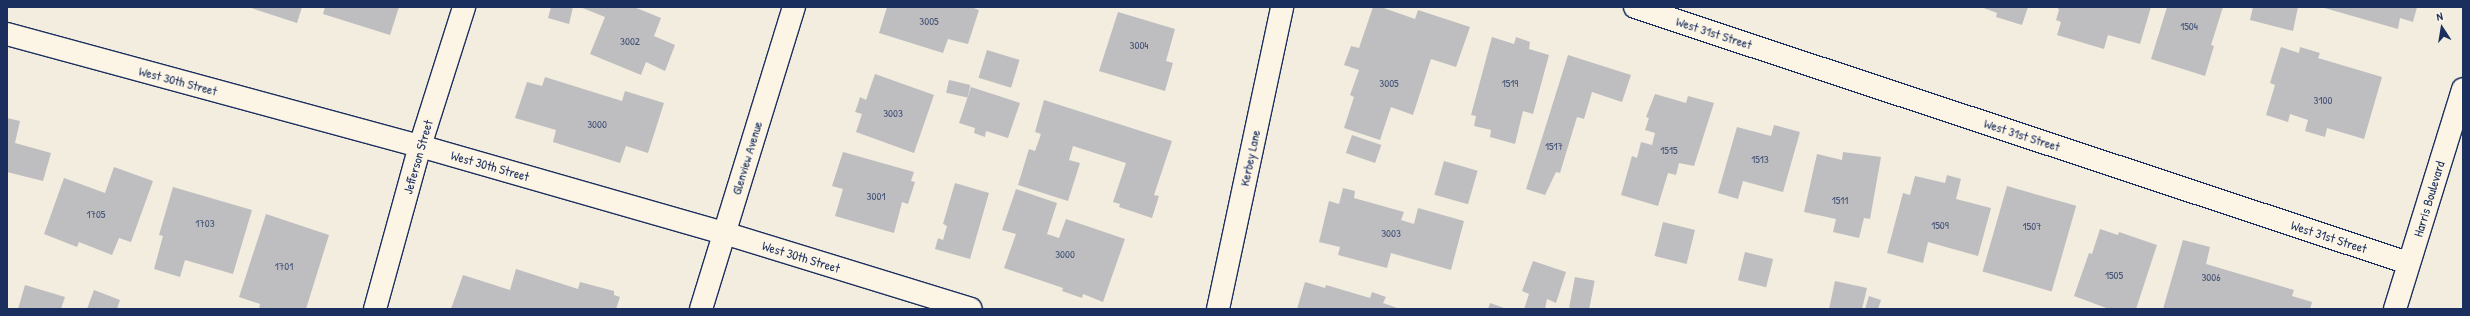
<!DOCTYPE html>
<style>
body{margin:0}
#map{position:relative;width:2470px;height:316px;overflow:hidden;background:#f3ede0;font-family:"Patrick Hand",sans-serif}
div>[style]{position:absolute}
.building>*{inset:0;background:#bebec0;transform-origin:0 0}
.roads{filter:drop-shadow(1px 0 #1b2f5e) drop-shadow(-1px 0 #1b2f5e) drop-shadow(0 1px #1b2f5e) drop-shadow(0 -1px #1b2f5e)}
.street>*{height:22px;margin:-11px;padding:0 11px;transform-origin:11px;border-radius:11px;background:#fcf5e5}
.secondary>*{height:22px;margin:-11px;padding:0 11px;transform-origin:11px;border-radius:11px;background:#fcf5e5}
span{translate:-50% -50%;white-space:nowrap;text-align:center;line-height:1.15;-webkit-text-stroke:3px #fcf5e5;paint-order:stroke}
.number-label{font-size:11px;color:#445376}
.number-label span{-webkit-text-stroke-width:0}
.street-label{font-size:13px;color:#1b2f5e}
.frame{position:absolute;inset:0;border:8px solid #1b2f5e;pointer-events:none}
.north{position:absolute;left:2422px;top:8px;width:40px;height:40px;-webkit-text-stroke:3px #fcf5e5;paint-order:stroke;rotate:348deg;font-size:11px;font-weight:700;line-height:16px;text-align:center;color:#1b2f5e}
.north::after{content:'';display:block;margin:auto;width:14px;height:18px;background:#1b2f5e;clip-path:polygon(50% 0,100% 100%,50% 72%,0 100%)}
</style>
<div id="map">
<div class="building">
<i style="clip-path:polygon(248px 7px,302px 7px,297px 23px)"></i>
<i style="clip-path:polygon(325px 7px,399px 7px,390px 35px,323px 14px)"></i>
<i style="clip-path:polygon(551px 7px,573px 7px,569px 24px,548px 18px)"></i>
<i style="clip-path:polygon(580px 7px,634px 7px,661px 18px,654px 36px,675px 45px,665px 71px,646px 62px,641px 75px,590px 54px,605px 17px)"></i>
<i style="clip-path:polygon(887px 7px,971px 7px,979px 10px,968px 44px,948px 39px,943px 53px,879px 33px)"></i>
<i style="clip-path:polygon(1373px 7px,1381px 7px,1415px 19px,1418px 10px,1470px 27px,1456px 67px,1431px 59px,1413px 115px,1391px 107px,1380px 140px,1344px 128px,1354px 97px,1350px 95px,1359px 70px,1344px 65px,1351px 46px,1359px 48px)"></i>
<i style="clip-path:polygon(1981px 7px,2028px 7px,2022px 25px,1996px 17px,1997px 13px)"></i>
<i style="clip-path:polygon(2057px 7px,2151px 7px,2140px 44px,2108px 35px,2104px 49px,2057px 35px,2061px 22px,2056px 20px,2059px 10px)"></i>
<i style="clip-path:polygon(2167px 7px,2223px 7px,2211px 45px,2214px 46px,2205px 76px,2151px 59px)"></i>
<i style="clip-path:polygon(2253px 7px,2298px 7px,2293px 31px,2250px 20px)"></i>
<i style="clip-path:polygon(2321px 7px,2417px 7px,2413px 22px,2400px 18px,2398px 29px)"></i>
<i style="clip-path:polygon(1118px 12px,1175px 29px,1166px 61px,1173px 63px,1165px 91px,1099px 71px)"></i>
<i style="clip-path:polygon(1492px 37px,1514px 44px,1516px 37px,1530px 42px,1529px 49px,1549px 55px,1533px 114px,1523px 111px,1515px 144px,1490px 137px,1491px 130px,1474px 126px,1476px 116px,1471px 115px)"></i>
<i style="clip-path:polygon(2281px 47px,2299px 53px,2300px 47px,2320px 53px,2318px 58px,2382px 77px,2364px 139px,2327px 128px,2325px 137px,2305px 131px,2308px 120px,2290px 114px,2288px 122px,2266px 115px,2275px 85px,2270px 83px)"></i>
<i style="left:987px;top:50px;width:34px;height:29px;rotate:17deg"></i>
<i style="clip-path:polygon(1568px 55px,1631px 75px,1622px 102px,1592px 92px,1584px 119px,1577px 117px,1560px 173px,1556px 172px,1545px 195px,1526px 189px)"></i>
<i style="clip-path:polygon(875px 74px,934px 95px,914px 153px,856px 132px,862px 114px,855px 112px,858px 104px,860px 97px,866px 100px)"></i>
<i style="clip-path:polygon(545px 77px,622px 101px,625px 91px,664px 103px,648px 153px,626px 146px,620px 163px,553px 142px,556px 130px,515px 118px,527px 82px,542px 86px)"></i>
<i style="left:949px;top:80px;width:22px;height:13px;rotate:13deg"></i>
<i style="clip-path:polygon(971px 87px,1020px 103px,1008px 138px,986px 131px,985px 137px,974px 133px,975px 128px,959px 123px)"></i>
<i style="clip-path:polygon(1655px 94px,1686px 103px,1688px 96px,1714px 103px,1694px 166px,1679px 163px,1676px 175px,1668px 173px,1658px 206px,1621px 195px,1632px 156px,1637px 158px,1641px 142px,1652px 145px,1655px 133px,1645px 130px,1649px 118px,1646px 117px)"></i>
<i style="clip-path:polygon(1044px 100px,1172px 141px,1154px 195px,1159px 196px,1152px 218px,1119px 207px,1120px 204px,1113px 202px,1126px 163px,1073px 146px,1069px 160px,1080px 163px,1068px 201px,1018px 185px,1029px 149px,1035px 151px,1041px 134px,1035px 132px)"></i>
<i style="clip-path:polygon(7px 118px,20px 121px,15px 143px,51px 153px,43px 181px,7px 172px)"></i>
<i style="clip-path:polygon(1774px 125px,1800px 132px,1783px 192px,1743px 181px,1738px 199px,1718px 193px,1737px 127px,1771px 136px)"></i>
<i style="left:1352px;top:135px;width:31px;height:19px;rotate:19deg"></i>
<i style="clip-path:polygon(843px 152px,914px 172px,911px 181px,915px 182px,908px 204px,902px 202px,894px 233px,835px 216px,843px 189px,832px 186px)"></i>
<i style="clip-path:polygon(1843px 152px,1881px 157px,1870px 219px,1864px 218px,1859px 238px,1833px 232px,1836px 219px,1804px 212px,1817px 154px,1842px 160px)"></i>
<i style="left:1444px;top:161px;width:35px;height:35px;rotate:16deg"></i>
<i style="clip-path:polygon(114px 167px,153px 181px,131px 242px,119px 238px,112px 255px,79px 242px,77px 247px,44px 234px,64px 178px,105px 193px)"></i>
<i style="clip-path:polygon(1947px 175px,1961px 179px,1956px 199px,1991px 208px,1978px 256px,1928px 242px,1923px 263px,1887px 253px,1903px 193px,1910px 195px,1915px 176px,1945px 183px)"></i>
<i style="clip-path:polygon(955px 183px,989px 193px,970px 259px,935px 249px,938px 238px,943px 240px,947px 226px,943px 224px)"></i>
<i style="left:2007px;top:186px;width:72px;height:89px;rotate:16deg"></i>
<i style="clip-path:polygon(173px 187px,252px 210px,233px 274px,185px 260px,180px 277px,154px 269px,163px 236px,159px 235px)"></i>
<i style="clip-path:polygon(1343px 188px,1355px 191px,1354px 198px,1404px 212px,1401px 220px,1414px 224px,1418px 208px,1464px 221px,1451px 270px,1391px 253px,1387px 268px,1338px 255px,1340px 247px,1319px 242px,1329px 201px,1339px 204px)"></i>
<i style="clip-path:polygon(1016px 189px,1057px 203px,1047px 234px,1059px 238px,1066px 219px,1125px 239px,1103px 302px,1083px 294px,1082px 298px,1062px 291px,1063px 288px,1004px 268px,1016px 234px,1002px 230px)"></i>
<i style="clip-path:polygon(266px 214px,329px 235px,306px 309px,259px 309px,260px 304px,239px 297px)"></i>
<i style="left:1663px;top:222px;width:33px;height:35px;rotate:14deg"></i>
<i style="clip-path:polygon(2100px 229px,2118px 235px,2119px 232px,2157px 245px,2136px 309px,2109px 309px,2074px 296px,2089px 253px,2092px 254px)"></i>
<i style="clip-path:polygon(2183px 240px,2210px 247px,2206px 264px,2294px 290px,2292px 296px,2312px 302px,2310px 309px,2163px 309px)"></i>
<i style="left:1745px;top:252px;width:29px;height:29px;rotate:14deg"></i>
<i style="clip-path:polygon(1533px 261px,1566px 272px,1556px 303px,1547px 299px,1545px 309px,1524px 309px,1529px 294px,1522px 291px)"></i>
<i style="clip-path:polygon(516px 269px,578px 289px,580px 282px,614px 291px,614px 295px,620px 297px,616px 309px,451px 309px,463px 275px,510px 290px)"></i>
<i style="left:1575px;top:277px;width:20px;height:31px;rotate:11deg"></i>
<i style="clip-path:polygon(1835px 281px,1867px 288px,1862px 309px,1829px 309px)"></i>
<i style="clip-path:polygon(1305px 282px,1325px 288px,1326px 285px,1370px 298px,1372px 292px,1386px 297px,1383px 303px,1400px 309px,1297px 309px)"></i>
<i style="clip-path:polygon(25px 285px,65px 297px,61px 309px,18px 309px)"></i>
<i style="clip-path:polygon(94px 290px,120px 300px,117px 309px,87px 309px)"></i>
<i style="clip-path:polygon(1869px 296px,1881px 300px,1878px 309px,1865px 309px)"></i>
<i style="clip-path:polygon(1490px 303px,1507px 309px,1488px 309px)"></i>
</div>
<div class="roads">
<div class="street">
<i style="left:1635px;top:7px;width:814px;rotate:18.32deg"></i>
<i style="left:7px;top:34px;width:428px;rotate:15.2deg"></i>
<i style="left:420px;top:146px;width:316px;rotate:16deg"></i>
<i style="left:724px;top:233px;width:258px;rotate:17.1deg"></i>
<i style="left:701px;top:309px;width:316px;rotate:-72.9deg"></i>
<i style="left:1218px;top:309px;width:309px;rotate:-78deg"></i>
<i style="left:2395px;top:309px;width:230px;rotate:-72.8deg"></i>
</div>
<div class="secondary">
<i style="left:375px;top:309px;width:169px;rotate:-74.6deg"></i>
<i style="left:420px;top:146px;width:146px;rotate:-72.4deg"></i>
</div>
</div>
<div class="number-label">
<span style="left:929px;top:21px">3005</span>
<span style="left:2189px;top:26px">1504</span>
<span style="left:630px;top:41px">3002</span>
<span style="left:1139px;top:45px">3004</span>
<span style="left:1389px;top:83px">3005</span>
<span style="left:1510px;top:83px">1519</span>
<span style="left:2323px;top:100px">3100</span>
<span style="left:893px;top:113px">3003</span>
<span style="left:597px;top:124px">3000</span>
<span style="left:1554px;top:146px">1517</span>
<span style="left:1669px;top:150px">1515</span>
<span style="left:1760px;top:159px">1513</span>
<span style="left:876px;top:196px">3001</span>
<span style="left:1840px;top:200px">1511</span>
<span style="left:96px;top:214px">1705</span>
<span style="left:205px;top:223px">1703</span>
<span style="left:1940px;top:225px">1509</span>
<span style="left:2032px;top:226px">1507</span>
<span style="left:1391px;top:233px">3003</span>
<span style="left:1065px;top:254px">3000</span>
<span style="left:284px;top:266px">1701</span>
<span style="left:2114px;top:275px">1505</span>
<span style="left:2211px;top:277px">3006</span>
</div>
<div class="street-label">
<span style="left:1714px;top:33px;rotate:18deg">West 31st Street</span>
<span style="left:178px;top:81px;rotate:15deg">West 30th Street</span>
<span style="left:2022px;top:135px;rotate:18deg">West 31st Street</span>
<span style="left:418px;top:157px;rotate:-74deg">Jefferson Street</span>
<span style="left:747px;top:158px;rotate:-73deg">Glenview Avenue</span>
<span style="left:1250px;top:158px;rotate:-78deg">Kerbey Lane</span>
<span style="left:490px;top:166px;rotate:16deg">West 30th Street</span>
<span style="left:2429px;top:199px;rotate:-73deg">Harris Boulevard</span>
<span style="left:2329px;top:237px;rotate:18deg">West 31st Street</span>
<span style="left:801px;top:257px;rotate:17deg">West 30th Street</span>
</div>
<div class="frame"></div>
<div class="north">N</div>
</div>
